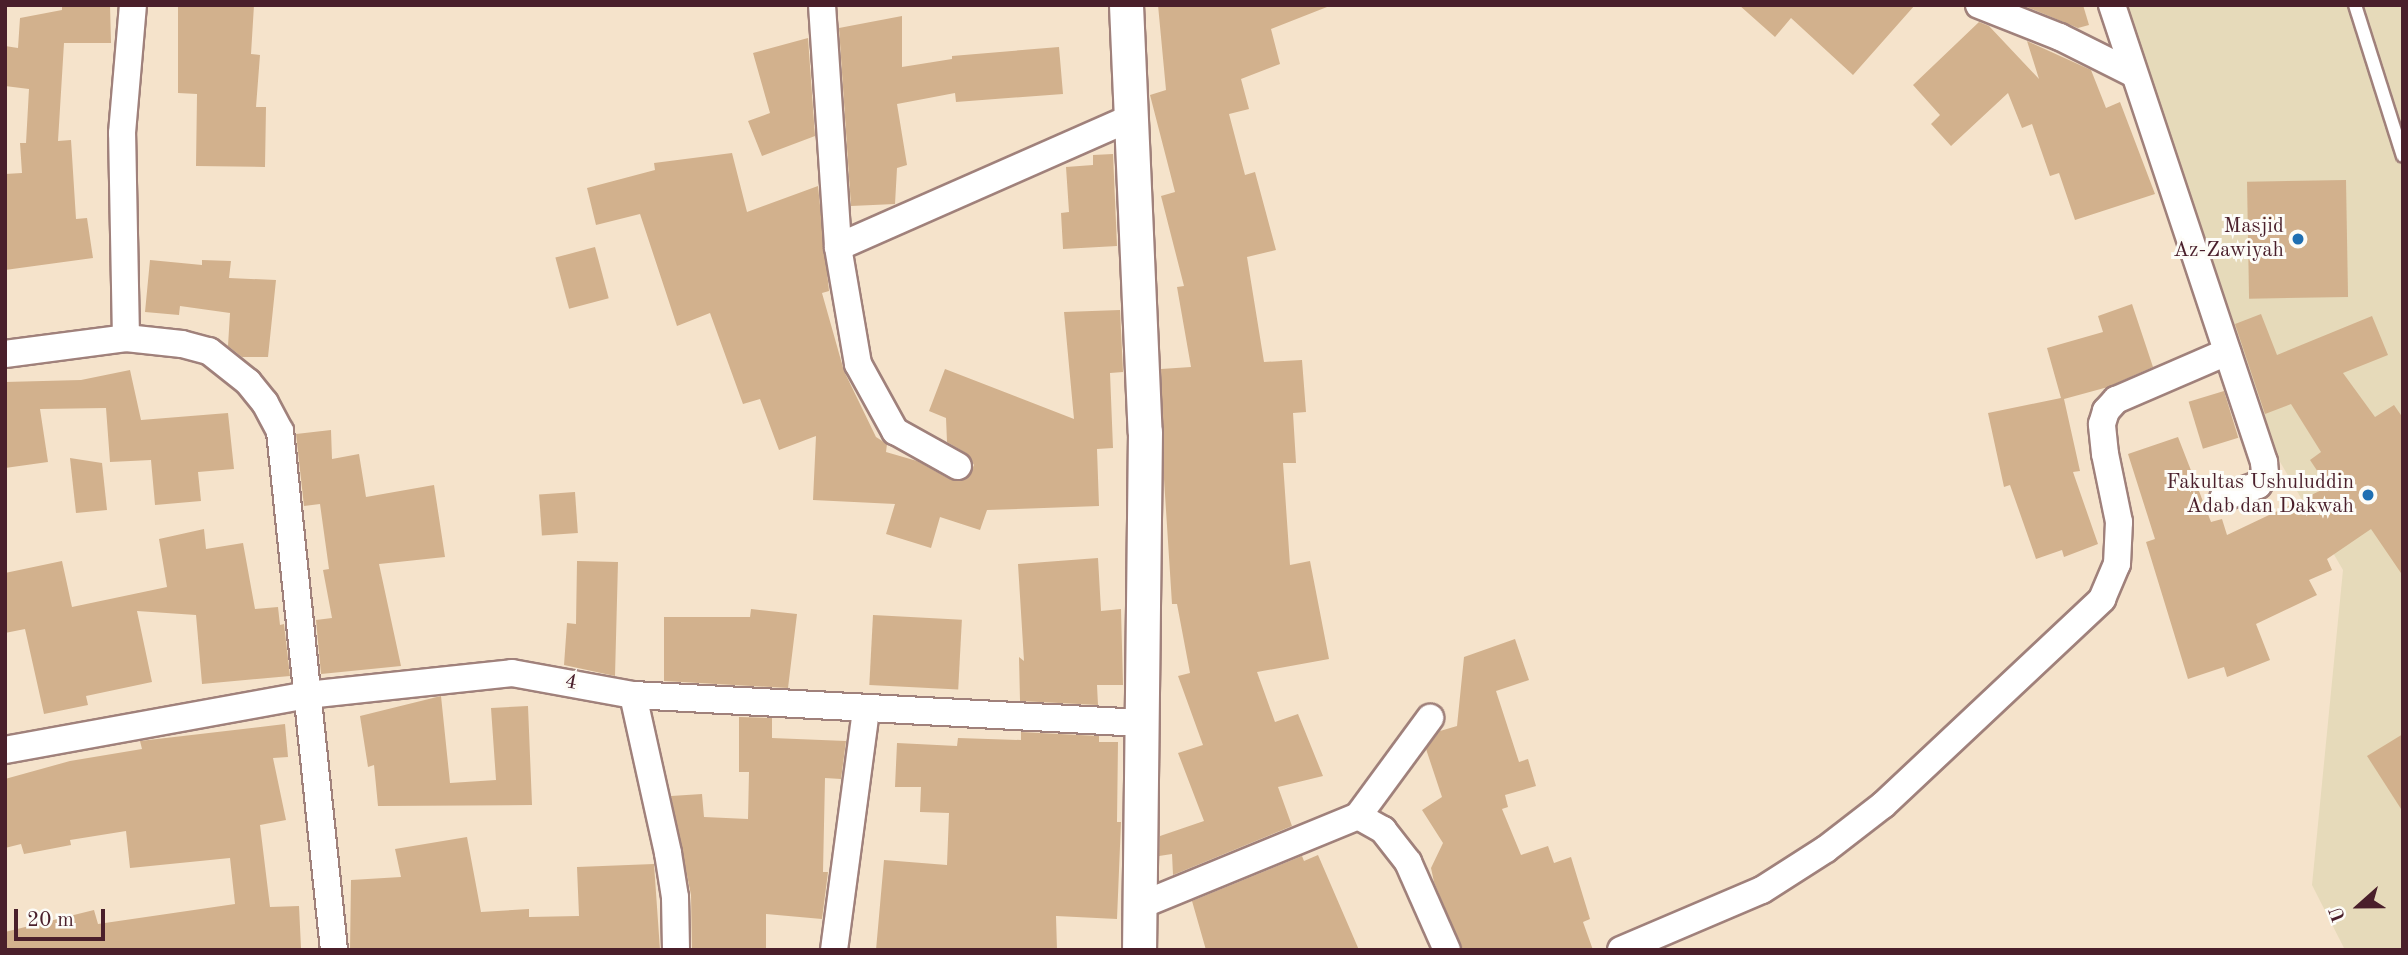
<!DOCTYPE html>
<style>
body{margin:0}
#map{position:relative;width:2408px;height:955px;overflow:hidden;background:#f5e3cb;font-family:"Old Standard TT",serif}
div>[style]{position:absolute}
.built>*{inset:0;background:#e6daba}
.building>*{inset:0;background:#d2b18d;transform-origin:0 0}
.roads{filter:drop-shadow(2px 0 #a0817b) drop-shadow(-2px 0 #a0817b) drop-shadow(0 2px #a0817b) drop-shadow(0 -2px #a0817b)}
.service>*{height:12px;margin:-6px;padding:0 6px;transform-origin:6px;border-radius:6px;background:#fff}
.minor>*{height:26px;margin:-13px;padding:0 13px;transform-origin:13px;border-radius:13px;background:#fff}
.tertiary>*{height:33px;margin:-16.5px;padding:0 16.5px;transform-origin:16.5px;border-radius:16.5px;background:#fff}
.dots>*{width:19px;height:19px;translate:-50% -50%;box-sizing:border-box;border:4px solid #fdfcf7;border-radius:50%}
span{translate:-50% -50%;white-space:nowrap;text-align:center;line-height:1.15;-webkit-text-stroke:6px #fdfcf7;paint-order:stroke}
.poi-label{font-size:21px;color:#4a1f2b}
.right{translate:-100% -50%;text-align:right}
.street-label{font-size:21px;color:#4a1f2b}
.frame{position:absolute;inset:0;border:7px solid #4a1f2b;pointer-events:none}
.north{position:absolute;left:2324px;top:871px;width:70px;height:70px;-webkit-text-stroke:5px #fdfcf7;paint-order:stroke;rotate:249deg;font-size:19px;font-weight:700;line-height:28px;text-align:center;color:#4a1f2b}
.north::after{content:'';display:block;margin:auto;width:24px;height:32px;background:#4a1f2b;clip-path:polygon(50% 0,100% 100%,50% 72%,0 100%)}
.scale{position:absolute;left:14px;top:909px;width:91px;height:32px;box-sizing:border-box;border:4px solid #4a1f2b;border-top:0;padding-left:9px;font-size:21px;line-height:24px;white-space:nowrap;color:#4a1f2b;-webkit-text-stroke:5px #fdfcf7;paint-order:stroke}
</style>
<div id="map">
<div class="built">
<i style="clip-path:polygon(2121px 5px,2403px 5px,2403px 950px,2345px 950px,2312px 885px,2343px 570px,2269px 443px)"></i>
</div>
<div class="building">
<i style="clip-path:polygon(62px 5px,110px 5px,111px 43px,64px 43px,58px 141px,71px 140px,76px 219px,87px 218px,93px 258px,5px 270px,5px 174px,22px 173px,20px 143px,26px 143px,29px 89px,5px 86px,5px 46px,18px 48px,20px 18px,62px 10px)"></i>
<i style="clip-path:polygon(178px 5px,254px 5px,251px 54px,260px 55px,256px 107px,266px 107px,265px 167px,196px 166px,197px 94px,178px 93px)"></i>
<i style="clip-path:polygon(1158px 5px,1327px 7px,1271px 29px,1280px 64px,1241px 79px,1249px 109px,1229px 114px,1245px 175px,1255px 172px,1276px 250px,1247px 257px,1264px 362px,1302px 360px,1306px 412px,1293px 413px,1296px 463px,1283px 463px,1290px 565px,1310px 561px,1329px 659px,1257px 672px,1275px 722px,1298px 714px,1323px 776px,1278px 787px,1292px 826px,1173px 875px,1172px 854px,1159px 856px,1160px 836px,1204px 821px,1178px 753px,1203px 745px,1178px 676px,1190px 673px,1177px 604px,1172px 604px,1164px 479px,1161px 369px,1191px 367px,1177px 287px,1184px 286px,1161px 196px,1175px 192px,1150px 95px,1166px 90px)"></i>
<i style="clip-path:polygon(1739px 5px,1915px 5px,1853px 75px,1791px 18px,1775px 37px)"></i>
<i style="clip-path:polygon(2022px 5px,2083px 5px,2089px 25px,2078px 28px)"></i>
<i style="clip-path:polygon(902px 16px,902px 67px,952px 59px,952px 56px,1059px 47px,1063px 94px,956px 102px,955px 93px,897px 104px,907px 165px,897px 168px,895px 204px,851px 206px,839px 28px)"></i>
<i style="clip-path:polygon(1979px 22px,1989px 26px,2039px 79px,2027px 41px,2091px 70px,2106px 108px,2120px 102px,2155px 194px,2075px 220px,2059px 173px,2050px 176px,2032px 124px,2022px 128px,2008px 93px,1951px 146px,1931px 124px,1940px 115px,1913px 85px)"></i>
<i style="clip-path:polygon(808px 38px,815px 136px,762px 156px,748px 121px,770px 113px,753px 53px)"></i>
<i style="clip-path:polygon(732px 153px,747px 212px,818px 186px,829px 291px,822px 293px,844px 371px,876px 437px,887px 444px,886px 452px,917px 461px,951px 480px,967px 479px,974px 465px,966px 453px,947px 442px,946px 418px,929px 411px,945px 369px,1074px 419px,1064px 312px,1120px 310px,1123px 372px,1110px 373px,1113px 448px,1097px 449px,1099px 506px,987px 510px,980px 530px,940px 517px,931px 548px,886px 534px,895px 504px,813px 500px,816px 436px,779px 450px,760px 399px,743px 404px,710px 313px,677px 326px,640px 214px,596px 225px,587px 188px,655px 170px,654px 163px)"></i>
<i style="clip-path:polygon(1113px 154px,1117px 246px,1063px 249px,1061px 213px,1069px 212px,1066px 167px,1093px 165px,1093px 155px)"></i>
<i style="left:2346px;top:180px;width:117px;height:99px;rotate:89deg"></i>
<i style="left:595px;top:247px;width:53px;height:41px;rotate:75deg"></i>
<i style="clip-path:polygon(150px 260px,202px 265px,202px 260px,231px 261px,229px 278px,276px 280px,268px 357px,242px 357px,228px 346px,230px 313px,180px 306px,179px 315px,145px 312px)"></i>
<i style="clip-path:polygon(2132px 304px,2153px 367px,2108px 387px,2064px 399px,2080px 471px,2073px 472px,2098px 544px,2064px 557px,2062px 550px,2036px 559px,2010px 485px,2004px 487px,1988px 413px,2061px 398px,2047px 348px,2103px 332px,2098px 316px)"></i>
<i style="clip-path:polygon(2261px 314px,2277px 355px,2372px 316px,2388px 355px,2343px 373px,2375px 417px,2394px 405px,2403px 418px,2403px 576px,2371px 529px,2327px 559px,2332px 570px,2309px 580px,2317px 595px,2256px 624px,2270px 660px,2227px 677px,2224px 667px,2188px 679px,2146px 542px,2155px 539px,2128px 454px,2178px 437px,2211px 522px,2222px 519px,2227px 535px,2328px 487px,2310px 460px,2321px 452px,2291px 404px,2265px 414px,2235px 324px)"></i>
<i style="clip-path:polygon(130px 370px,141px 420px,228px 413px,234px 469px,198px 472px,201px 501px,155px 505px,151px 460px,110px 462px,106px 408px,40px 409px,48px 462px,5px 468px,5px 382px,81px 380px)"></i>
<i style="left:2224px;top:391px;width:49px;height:37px;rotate:73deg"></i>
<i style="clip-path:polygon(331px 430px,332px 459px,359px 454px,366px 497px,434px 485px,445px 557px,379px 564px,401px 666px,321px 674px,316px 620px,332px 618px,323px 570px,329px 569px,320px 504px,304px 506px,296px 434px)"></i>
<i style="clip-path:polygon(70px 458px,102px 463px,107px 510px,76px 513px)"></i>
<i style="left:575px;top:492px;width:41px;height:36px;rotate:86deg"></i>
<i style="clip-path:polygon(204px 529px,206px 549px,243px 543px,255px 609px,278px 607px,280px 625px,284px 624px,290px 676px,202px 684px,196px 615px,137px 611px,152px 682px,86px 696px,88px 705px,44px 714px,25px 629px,5px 633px,5px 573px,62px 561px,72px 607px,167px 587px,159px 539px)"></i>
<i style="clip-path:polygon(1098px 558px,1101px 611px,1121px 609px,1123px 685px,1097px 685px,1098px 705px,1020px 701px,1019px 657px,1024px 661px,1018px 564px)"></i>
<i style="clip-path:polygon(577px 561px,618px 562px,615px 676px,564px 665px,567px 623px,576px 624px)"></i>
<i style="clip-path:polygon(751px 609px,797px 614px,788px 688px,664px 681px,664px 617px,750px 617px)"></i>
<i style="left:873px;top:615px;width:89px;height:70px;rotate:3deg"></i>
<i style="clip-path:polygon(1515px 639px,1529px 680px,1496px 691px,1519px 762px,1528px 759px,1536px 786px,1505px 795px,1508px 807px,1502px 809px,1521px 855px,1548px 846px,1554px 863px,1571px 857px,1590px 919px,1583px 922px,1593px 950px,1462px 950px,1434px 882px,1431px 868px,1443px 843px,1422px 810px,1442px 797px,1426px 749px,1440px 731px,1457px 726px,1464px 657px)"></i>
<i style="clip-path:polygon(441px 696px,450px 783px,496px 780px,491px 708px,528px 706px,532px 805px,378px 806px,374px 765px,368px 767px,360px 716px)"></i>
<i style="clip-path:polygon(739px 717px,772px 718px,772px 738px,846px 741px,841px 779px,825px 778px,823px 872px,828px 872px,822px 919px,766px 914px,766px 950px,692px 950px,691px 895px,671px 796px,702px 794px,704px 817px,748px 819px,749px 772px,739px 772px)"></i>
<i style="clip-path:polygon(285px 724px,288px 757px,273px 758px,286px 820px,260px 825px,270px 907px,299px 906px,301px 948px,5px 950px,5px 932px,94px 910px,98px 924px,235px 904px,230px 858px,130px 868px,126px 831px,70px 840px,71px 845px,24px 854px,21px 844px,5px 848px,5px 779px,70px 761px,142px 749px,140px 741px)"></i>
<i style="clip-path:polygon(1021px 732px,1099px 736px,1099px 742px,1118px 742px,1117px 822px,1121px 822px,1117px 919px,1056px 916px,1057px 950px,876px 950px,884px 860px,947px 865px,949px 813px,920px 812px,921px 787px,895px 787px,897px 743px,957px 746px,958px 738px,1021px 740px)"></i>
<i style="clip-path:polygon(2403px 734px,2403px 812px,2367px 756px)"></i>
<i style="clip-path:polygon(467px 837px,481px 912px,529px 909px,529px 917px,579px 916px,577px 867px,654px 864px,660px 950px,350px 950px,351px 880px,401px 877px,395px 849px)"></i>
<i style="clip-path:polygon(1318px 855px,1359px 950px,1206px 950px,1192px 901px,1302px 856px,1304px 861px)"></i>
</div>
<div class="roads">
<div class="service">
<i style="left:2355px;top:5px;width:158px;rotate:72.4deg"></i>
</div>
<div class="minor">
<i style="left:822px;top:5px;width:243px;rotate:86.2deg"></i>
<i style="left:838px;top:247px;width:119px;rotate:80.3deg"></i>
<i style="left:858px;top:364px;width:77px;rotate:61.1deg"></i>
<i style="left:895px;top:431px;width:72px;rotate:29.1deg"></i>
<i style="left:1979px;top:5px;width:87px;rotate:21.6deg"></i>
<i style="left:2060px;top:37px;width:83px;rotate:26.6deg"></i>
<i style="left:2112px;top:5px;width:482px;rotate:71.6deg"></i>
<i style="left:2264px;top:462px;width:12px;rotate:85deg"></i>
<i style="left:2265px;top:474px;width:13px;rotate:122deg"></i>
<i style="left:2258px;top:485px;width:37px;rotate:160deg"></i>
<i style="left:838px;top:247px;width:317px;rotate:-23.8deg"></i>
<i style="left:126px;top:338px;width:205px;rotate:-91.1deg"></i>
<i style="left:122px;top:133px;width:128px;rotate:-85.1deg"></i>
<i style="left:5px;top:354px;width:122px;rotate:-7.5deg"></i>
<i style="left:126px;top:338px;width:56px;rotate:6.1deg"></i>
<i style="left:182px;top:344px;width:28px;rotate:15deg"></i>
<i style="left:209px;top:351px;width:50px;rotate:38.5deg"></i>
<i style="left:248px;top:382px;width:27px;rotate:51deg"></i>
<i style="left:265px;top:403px;width:32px;rotate:62deg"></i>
<i style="left:280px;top:431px;width:522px;rotate:84.06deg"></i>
<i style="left:633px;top:695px;width:162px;rotate:77.5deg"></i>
<i style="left:668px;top:853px;width:45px;rotate:81deg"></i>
<i style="left:675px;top:897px;width:53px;rotate:88.9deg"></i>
<i style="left:5px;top:750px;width:307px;rotate:-10.3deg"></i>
<i style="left:307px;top:695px;width:206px;rotate:-6.1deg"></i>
<i style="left:512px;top:673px;width:123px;rotate:10.3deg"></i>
<i style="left:633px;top:695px;width:509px;rotate:3.15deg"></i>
<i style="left:1358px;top:816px;width:122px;rotate:-53.7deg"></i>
<i style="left:1139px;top:906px;width:237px;rotate:-22.3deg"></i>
<i style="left:1358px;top:816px;width:29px;rotate:29deg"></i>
<i style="left:1383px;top:830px;width:41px;rotate:52deg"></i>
<i style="left:1408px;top:862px;width:96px;rotate:66.1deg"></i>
<i style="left:834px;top:950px;width:243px;rotate:-82.4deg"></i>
<i style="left:1621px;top:950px;width:153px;rotate:-23.1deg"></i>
<i style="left:1762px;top:890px;width:76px;rotate:-32.6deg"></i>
<i style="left:1826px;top:849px;width:72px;rotate:-37.7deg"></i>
<i style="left:1883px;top:805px;width:301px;rotate:-43.2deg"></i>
<i style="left:2102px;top:599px;width:38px;rotate:-67deg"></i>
<i style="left:2117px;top:564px;width:42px;rotate:-87.3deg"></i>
<i style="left:2119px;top:522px;width:69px;rotate:-101.6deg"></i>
<i style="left:2105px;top:454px;width:30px;rotate:-96deg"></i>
<i style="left:2102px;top:424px;width:14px;rotate:-73deg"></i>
<i style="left:2106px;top:411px;width:15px;rotate:-48deg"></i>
<i style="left:2116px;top:400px;width:121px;rotate:-23.4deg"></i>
</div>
<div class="tertiary">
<i style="left:1126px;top:5px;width:427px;rotate:87.5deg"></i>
<i style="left:1145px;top:432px;width:518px;rotate:90.66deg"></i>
</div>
</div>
<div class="dots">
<i style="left:2298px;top:239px;background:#1f6fb2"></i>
<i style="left:2368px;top:495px;background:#1f6fb2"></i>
</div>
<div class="poi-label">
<span class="right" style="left:2284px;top:239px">Masjid<br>Az-Zawiyah</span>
<span class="right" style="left:2354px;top:495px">Fakultas Ushuluddin<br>Adab dan Dakwah</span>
</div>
<div class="street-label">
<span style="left:571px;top:683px;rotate:11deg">4</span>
</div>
<div class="frame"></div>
<div class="north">U</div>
<div class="scale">20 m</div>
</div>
